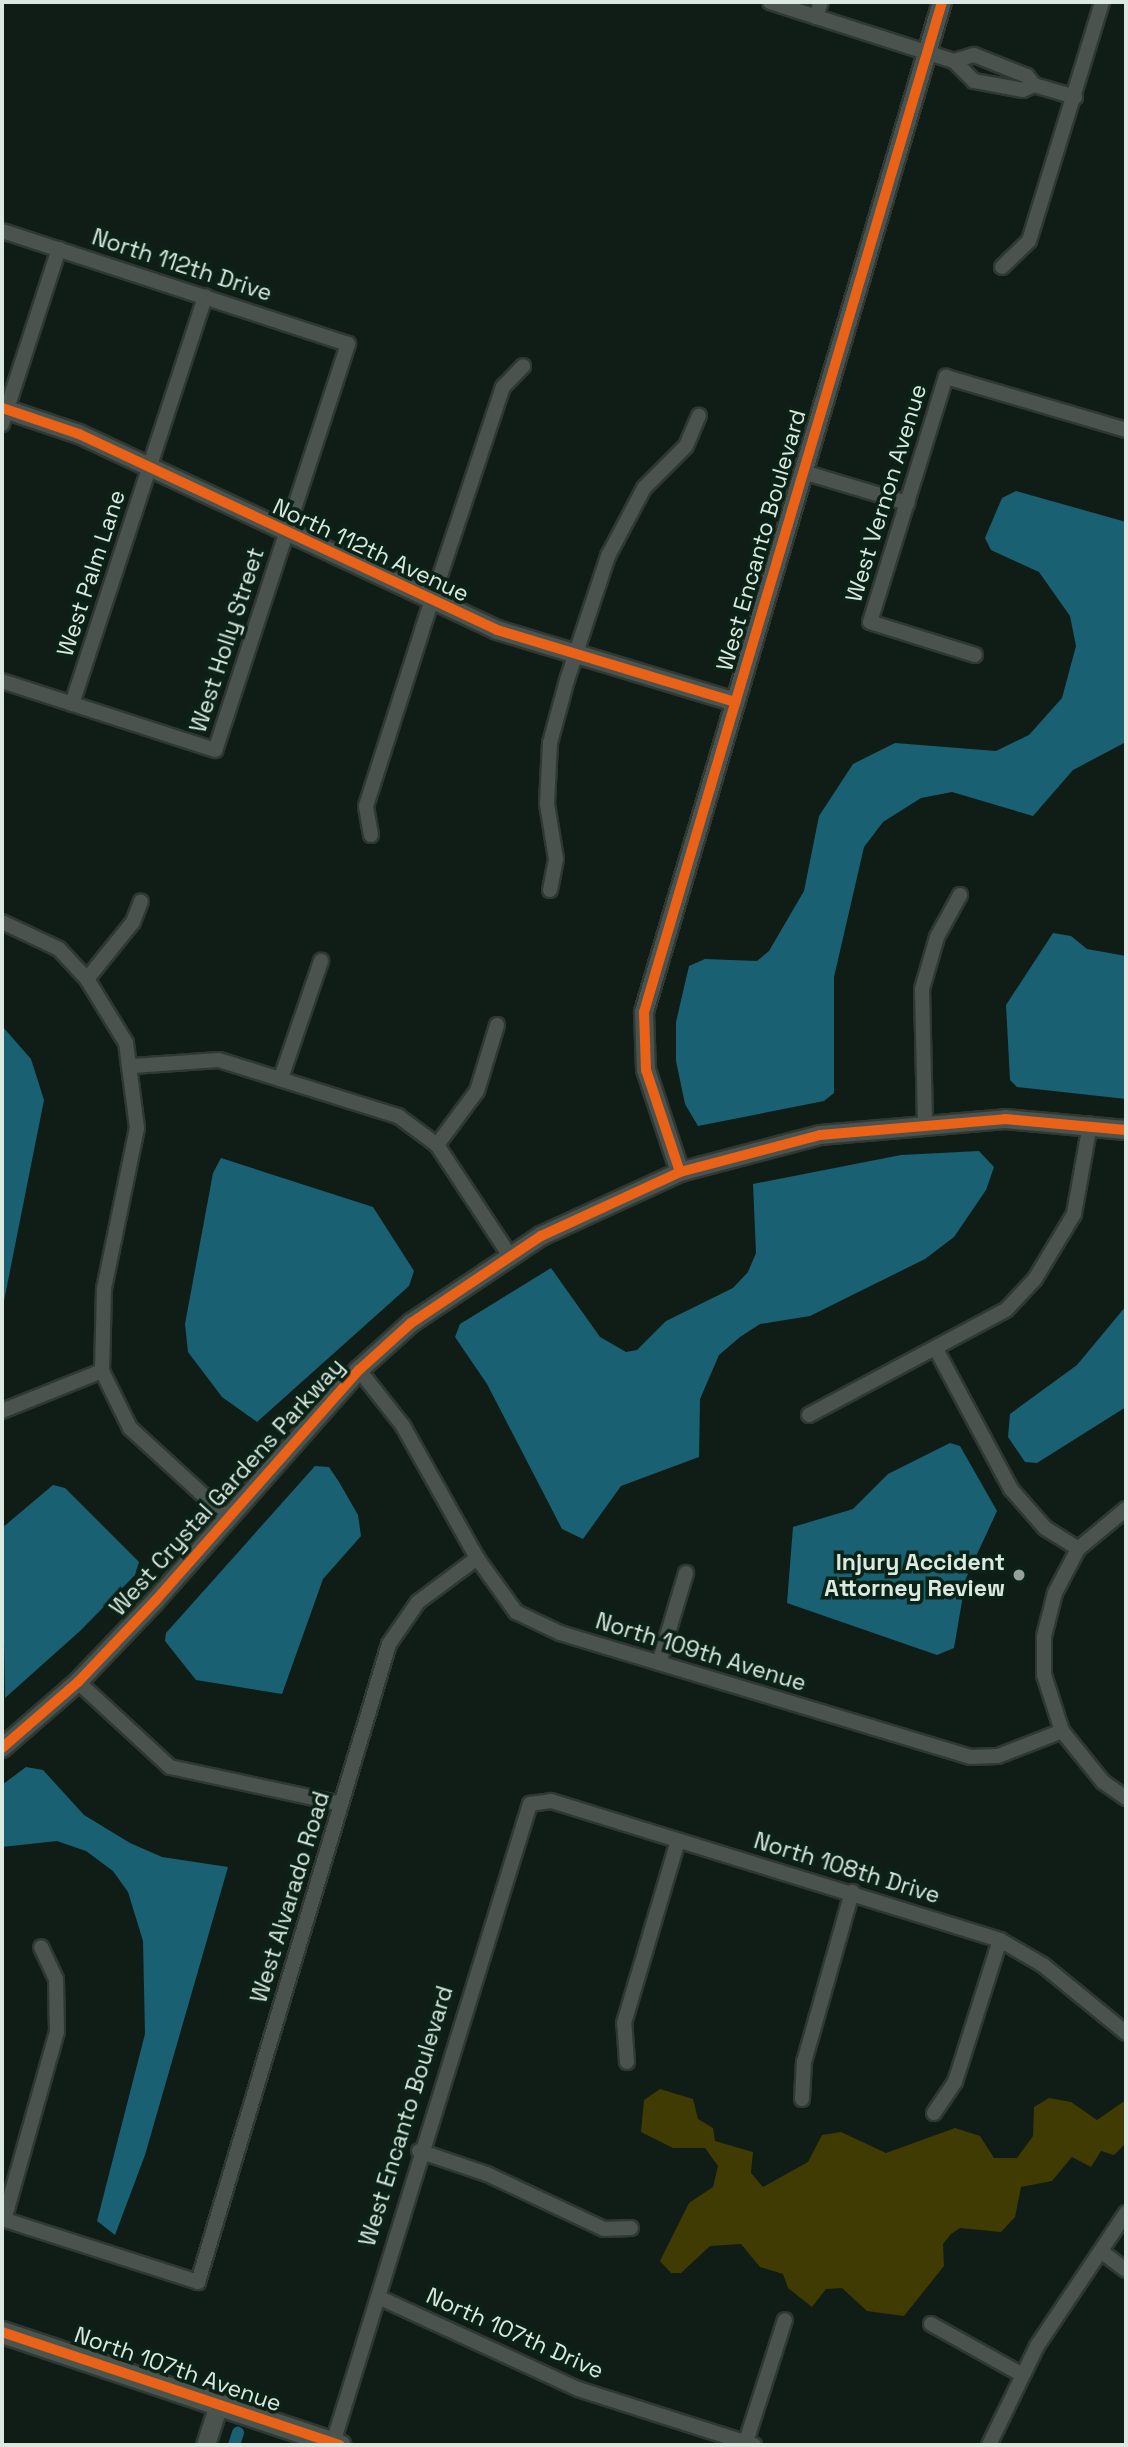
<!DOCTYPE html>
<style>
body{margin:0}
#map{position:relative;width:1128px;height:2447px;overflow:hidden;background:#101d16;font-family:"Space Grotesk",sans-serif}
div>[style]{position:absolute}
.green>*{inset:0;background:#403a03}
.water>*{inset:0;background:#196072}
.canal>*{height:12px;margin:-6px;padding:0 6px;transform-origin:6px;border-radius:6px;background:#196072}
.roads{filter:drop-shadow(2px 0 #2f3833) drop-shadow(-2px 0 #2f3833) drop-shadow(0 2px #2f3833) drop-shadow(0 -2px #2f3833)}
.minor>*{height:14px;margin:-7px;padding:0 7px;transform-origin:7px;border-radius:7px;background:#4a534e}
.tertiary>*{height:18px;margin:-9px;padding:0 9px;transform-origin:9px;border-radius:9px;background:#4a534e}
.secondary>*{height:21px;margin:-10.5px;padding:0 10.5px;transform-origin:10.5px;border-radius:10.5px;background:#4a554d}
.cycleway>*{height:10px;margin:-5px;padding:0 5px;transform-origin:5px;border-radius:5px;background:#ea6118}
.dots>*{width:19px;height:19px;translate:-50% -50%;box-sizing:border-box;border:4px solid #0b2216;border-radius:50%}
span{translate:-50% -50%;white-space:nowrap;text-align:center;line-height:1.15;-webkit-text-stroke:7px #0b2216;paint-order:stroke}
.street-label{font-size:23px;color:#dbe9e1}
.poi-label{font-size:23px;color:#dbe9e1;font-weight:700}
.right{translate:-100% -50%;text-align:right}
.frame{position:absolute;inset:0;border:4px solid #dbe9e1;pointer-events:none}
</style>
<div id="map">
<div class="green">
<i style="clip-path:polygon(660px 2089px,693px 2099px,698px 2119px,713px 2128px,715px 2141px,753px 2152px,751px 2173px,763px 2187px,808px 2162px,822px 2135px,841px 2132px,886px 2153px,955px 2128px,980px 2136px,994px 2158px,1017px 2158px,1033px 2136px,1034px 2107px,1049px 2098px,1071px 2102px,1097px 2120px,1126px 2100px,1126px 2143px,1114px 2155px,1101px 2151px,1091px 2167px,1072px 2157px,1052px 2181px,1021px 2187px,1015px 2217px,1001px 2232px,960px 2228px,951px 2234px,943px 2244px,944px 2266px,904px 2316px,867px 2311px,842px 2288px,826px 2289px,812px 2307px,788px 2288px,783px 2274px,760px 2267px,741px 2244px,710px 2246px,681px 2273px,671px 2273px,660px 2261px,689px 2203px,713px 2187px,718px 2166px,705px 2148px,673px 2148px,641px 2132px,644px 2100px)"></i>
</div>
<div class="water">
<i style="clip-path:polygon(1016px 491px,1126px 522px,1126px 742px,1073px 770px,1033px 816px,952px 792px,921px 798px,883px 822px,864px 847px,834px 977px,834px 1093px,824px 1101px,698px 1126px,685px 1104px,676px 1061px,676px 1022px,689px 966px,705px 959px,757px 961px,769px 951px,804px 891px,819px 816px,853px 764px,895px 743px,996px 751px,1029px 735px,1062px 698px,1076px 646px,1070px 616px,1039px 572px,991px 550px,985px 538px,1002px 498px)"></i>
<i style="clip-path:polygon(1053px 933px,1071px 936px,1087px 949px,1126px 956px,1126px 1099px,1017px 1087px,1010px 1080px,1006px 1005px)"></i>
<i style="clip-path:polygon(2px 1026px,31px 1059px,44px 1100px,2px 1311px)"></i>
<i style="clip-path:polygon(979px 1151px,994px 1167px,986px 1190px,954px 1237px,925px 1259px,810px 1316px,760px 1324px,740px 1337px,719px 1355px,700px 1399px,699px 1457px,621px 1486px,583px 1539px,562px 1529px,487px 1384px,455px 1337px,460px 1324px,551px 1268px,600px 1337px,626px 1352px,637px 1350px,666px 1321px,733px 1288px,748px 1272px,756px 1253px,753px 1184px,901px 1155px)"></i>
<i style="clip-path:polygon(221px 1158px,373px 1207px,414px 1271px,409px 1286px,257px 1422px,222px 1397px,188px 1352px,185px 1324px,213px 1173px)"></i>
<i style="clip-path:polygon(1126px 1306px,1126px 1407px,1037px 1463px,1025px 1462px,1008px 1437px,1010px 1414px,1077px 1365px)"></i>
<i style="clip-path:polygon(950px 1443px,960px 1446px,997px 1511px,966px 1578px,954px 1648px,937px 1655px,787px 1603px,793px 1527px,853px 1509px,888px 1474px)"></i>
<i style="clip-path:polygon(315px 1466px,329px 1467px,339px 1482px,358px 1515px,361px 1536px,323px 1579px,282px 1694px,196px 1680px,165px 1641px,166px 1633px)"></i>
<i style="clip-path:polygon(53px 1485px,65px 1488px,139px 1562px,135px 1575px,80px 1631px,5px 1698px,2px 1528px)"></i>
<i style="clip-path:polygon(26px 1767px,43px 1770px,84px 1815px,130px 1843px,162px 1857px,228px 1867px,145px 2155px,115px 2235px,97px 2221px,145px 2034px,143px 1941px,128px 1892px,113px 1871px,86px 1851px,57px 1841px,2px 1847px,2px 1785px)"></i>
</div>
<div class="canal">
<i style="left:234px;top:2445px;width:13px;rotate:-72deg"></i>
</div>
<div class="roads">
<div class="minor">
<i style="left:770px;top:2px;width:193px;rotate:17.8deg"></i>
<i style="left:816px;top:17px;width:16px;rotate:-72deg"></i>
<i style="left:974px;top:55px;width:57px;rotate:21.6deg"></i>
<i style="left:1027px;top:76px;width:11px;rotate:52deg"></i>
<i style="left:1034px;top:85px;width:12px;rotate:156deg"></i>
<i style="left:1023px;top:90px;width:50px;rotate:-169.6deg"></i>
<i style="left:974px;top:81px;width:28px;rotate:-135deg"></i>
<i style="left:954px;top:61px;width:21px;rotate:-17deg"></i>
<i style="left:1034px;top:85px;width:43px;rotate:16.3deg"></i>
<i style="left:2px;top:231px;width:364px;rotate:18.1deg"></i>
<i style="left:348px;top:344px;width:427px;rotate:108.1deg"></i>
<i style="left:215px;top:750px;width:224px;rotate:-162.1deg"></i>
<i style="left:1002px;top:267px;width:37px;rotate:-44deg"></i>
<i style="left:1029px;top:241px;width:250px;rotate:-73deg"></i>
<i style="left:2px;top:424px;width:184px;rotate:-72deg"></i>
<i style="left:803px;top:472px;width:109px;rotate:16.6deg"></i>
<i style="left:975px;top:655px;width:110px;rotate:-162.6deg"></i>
<i style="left:870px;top:622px;width:257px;rotate:-72.8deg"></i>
<i style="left:946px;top:377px;width:188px;rotate:16.4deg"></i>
<i style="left:72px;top:704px;width:429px;rotate:-71.9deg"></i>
<i style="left:371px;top:835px;width:29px;rotate:-100deg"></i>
<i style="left:366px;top:806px;width:185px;rotate:-72.3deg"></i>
<i style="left:422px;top:630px;width:256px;rotate:-71.6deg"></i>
<i style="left:503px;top:387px;width:29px;rotate:-46deg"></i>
<i style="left:550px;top:890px;width:32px;rotate:-79deg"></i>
<i style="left:556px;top:859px;width:56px;rotate:-99.3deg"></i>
<i style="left:547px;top:804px;width:61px;rotate:-87.2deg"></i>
<i style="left:550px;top:743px;width:65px;rotate:-74.9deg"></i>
<i style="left:567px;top:680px;width:131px;rotate:-71.7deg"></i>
<i style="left:608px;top:556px;width:77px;rotate:-62.1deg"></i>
<i style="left:644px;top:488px;width:59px;rotate:-45deg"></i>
<i style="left:686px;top:446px;width:33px;rotate:-67deg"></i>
<i style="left:2px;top:922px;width:63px;rotate:25.3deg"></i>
<i style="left:59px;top:949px;width:41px;rotate:47deg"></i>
<i style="left:87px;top:979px;width:75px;rotate:58.6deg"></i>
<i style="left:126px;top:1043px;width:86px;rotate:82.6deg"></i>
<i style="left:137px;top:1128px;width:164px;rotate:101.6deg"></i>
<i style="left:104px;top:1289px;width:82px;rotate:91.4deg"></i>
<i style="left:102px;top:1371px;width:64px;rotate:63.8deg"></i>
<i style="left:130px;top:1428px;width:130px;rotate:42.5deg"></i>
<i style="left:87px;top:979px;width:73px;rotate:-51.1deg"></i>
<i style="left:133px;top:922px;width:22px;rotate:-69deg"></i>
<i style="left:133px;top:1066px;width:86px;rotate:-4deg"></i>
<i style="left:219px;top:1060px;width:188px;rotate:17.4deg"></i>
<i style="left:398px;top:1116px;width:49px;rotate:36.6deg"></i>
<i style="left:437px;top:1145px;width:131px;rotate:56.6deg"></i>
<i style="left:281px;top:1078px;width:124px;rotate:-71.1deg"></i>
<i style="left:925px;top:1122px;width:133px;rotate:-91.3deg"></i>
<i style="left:922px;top:989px;width:54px;rotate:-73.9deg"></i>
<i style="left:937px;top:937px;width:48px;rotate:-61.3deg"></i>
<i style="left:437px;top:1145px;width:67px;rotate:-53.5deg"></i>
<i style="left:477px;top:1091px;width:69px;rotate:-73.1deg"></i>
<i style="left:937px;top:1351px;width:157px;rotate:61.8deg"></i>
<i style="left:1011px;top:1489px;width:52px;rotate:48.9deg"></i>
<i style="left:1045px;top:1528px;width:39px;rotate:32deg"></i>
<i style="left:359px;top:1370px;width:71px;rotate:51.8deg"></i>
<i style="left:403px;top:1426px;width:151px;rotate:60.7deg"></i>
<i style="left:477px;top:1558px;width:67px;rotate:54.2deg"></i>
<i style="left:516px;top:1612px;width:49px;rotate:25.5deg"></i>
<i style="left:560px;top:1633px;width:428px;rotate:16.8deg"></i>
<i style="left:970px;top:1757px;width:28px;rotate:-2deg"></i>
<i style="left:998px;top:1756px;width:69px;rotate:-21.3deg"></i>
<i style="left:2px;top:1411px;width:108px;rotate:-21.8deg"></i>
<i style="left:809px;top:1415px;width:223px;rotate:-28.1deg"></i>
<i style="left:1006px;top:1310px;width:42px;rotate:-46.9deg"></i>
<i style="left:1035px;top:1279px;width:76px;rotate:-59deg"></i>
<i style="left:1074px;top:1214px;width:91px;rotate:-79.9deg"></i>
<i style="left:1126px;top:1509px;width:62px;rotate:140.2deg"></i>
<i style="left:1078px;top:1549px;width:50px;rotate:117.6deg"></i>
<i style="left:1055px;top:1593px;width:44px;rotate:104.3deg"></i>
<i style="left:1044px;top:1636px;width:39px;rotate:90deg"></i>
<i style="left:1044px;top:1675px;width:59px;rotate:72.2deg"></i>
<i style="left:1062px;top:1731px;width:65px;rotate:51.2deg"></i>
<i style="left:1103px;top:1782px;width:28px;rotate:35deg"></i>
<i style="left:659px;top:1663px;width:94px;rotate:-73.3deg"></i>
<i style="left:78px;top:1682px;width:125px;rotate:42.7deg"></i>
<i style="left:170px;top:1767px;width:175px;rotate:12.2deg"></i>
<i style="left:627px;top:2062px;width:39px;rotate:-94deg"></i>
<i style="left:624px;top:2023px;width:190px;rotate:-73.5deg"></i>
<i style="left:802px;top:2099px;width:37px;rotate:-87deg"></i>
<i style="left:804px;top:2062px;width:177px;rotate:-74.2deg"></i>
<i style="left:934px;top:2113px;width:37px;rotate:-56deg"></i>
<i style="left:955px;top:2082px;width:149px;rotate:-72.4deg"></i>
<i style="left:419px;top:2151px;width:72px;rotate:18.7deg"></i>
<i style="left:487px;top:2174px;width:129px;rotate:25.2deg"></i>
<i style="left:604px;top:2229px;width:27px;rotate:-2deg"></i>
<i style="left:2px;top:2219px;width:206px;rotate:17.8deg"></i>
<i style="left:198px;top:2282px;width:666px;rotate:-73.33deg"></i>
<i style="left:389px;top:1644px;width:51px;rotate:-55.4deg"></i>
<i style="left:418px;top:1602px;width:74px;rotate:-36.7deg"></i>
<i style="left:4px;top:2220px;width:195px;rotate:-74.3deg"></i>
<i style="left:57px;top:2032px;width:53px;rotate:-91.1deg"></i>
<i style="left:56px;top:1979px;width:35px;rotate:-115deg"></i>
<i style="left:1102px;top:2252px;width:30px;rotate:37deg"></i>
<i style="left:378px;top:2297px;width:220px;rotate:24.7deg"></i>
<i style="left:578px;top:2389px;width:185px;rotate:17.7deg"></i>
<i style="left:931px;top:2324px;width:103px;rotate:29.1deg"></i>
<i style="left:333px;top:2443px;width:669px;rotate:-72.87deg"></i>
<i style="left:530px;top:1804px;width:21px;rotate:-8deg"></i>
<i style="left:551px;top:1801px;width:470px;rotate:17.2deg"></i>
<i style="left:1000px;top:1940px;width:50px;rotate:30.2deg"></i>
<i style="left:1043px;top:1965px;width:107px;rotate:39.3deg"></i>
<i style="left:745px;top:2445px;width:131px;rotate:-72.3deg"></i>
<i style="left:989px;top:2445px;width:110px;rotate:-64.1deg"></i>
<i style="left:1037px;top:2346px;width:160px;rotate:-56.2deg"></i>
</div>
<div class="tertiary">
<i style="left:2px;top:408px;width:81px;rotate:18.7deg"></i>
<i style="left:79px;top:434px;width:462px;rotate:25.1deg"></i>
<i style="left:497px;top:630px;width:249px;rotate:16.8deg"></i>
<i style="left:680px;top:1172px;width:108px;rotate:-108.4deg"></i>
<i style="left:646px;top:1070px;width:58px;rotate:-92deg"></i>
<i style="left:644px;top:1012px;width:1053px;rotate:-73.56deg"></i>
<i style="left:2px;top:1748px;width:101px;rotate:-41deg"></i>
<i style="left:78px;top:1682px;width:113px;rotate:-46.4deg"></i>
<i style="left:156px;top:1600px;width:307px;rotate:-48.6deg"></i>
<i style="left:359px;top:1370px;width:70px;rotate:-42.1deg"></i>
<i style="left:411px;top:1323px;width:156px;rotate:-33.8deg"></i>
<i style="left:541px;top:1236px;width:153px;rotate:-24.7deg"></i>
<i style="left:680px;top:1172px;width:145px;rotate:-14.8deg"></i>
<i style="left:820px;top:1135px;width:186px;rotate:-4.9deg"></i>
<i style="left:1005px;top:1119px;width:121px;rotate:5.2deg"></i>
<i style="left:206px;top:2445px;width:42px;rotate:-72deg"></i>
</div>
<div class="secondary">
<i style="left:2px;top:2332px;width:356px;rotate:18.5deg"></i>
</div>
</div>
<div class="cycleway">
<i style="left:2px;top:408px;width:81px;rotate:18.7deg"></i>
<i style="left:79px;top:434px;width:462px;rotate:25.1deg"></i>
<i style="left:497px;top:630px;width:249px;rotate:16.8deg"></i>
<i style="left:680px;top:1172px;width:108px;rotate:-108.4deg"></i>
<i style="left:646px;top:1070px;width:58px;rotate:-92deg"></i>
<i style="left:644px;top:1012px;width:1053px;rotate:-73.56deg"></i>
<i style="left:2px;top:1748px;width:101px;rotate:-41deg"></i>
<i style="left:78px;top:1682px;width:113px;rotate:-46.4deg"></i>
<i style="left:156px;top:1600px;width:307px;rotate:-48.6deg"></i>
<i style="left:359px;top:1370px;width:70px;rotate:-42.1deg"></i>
<i style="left:411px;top:1323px;width:156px;rotate:-33.8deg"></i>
<i style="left:541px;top:1236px;width:153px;rotate:-24.7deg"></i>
<i style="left:680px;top:1172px;width:145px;rotate:-14.8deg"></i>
<i style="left:820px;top:1135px;width:186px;rotate:-4.9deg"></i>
<i style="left:1005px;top:1119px;width:121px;rotate:5.2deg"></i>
<i style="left:2px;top:2332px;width:356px;rotate:18.5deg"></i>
</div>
<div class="dots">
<i style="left:1019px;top:1575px;background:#94a29a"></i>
</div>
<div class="street-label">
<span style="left:182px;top:265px;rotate:18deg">North 112th Drive</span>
<span style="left:886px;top:493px;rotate:-73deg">West Vernon Avenue</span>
<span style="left:761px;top:540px;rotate:-74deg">West Encanto Boulevard</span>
<span style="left:371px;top:550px;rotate:25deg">North 112th Avenue</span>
<span style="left:91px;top:573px;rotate:-72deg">West Palm Lane</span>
<span style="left:227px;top:640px;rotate:-72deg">West Holly Street</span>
<span style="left:227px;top:1487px;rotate:-48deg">West Crystal Gardens Parkway</span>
<span style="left:701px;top:1652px;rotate:17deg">North 109th Avenue</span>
<span style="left:847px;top:1868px;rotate:17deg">North 108th Drive</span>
<span style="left:290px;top:1897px;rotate:-73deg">West Alvarado Road</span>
<span style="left:406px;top:2116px;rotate:-73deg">West Encanto Boulevard</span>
<span style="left:515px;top:2333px;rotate:24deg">North 107th Drive</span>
<span style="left:178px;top:2369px;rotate:19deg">North 107th Avenue</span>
</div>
<div class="poi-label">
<span class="right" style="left:1005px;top:1575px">Injury Accident<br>Attorney Review</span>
</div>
<div class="frame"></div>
</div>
